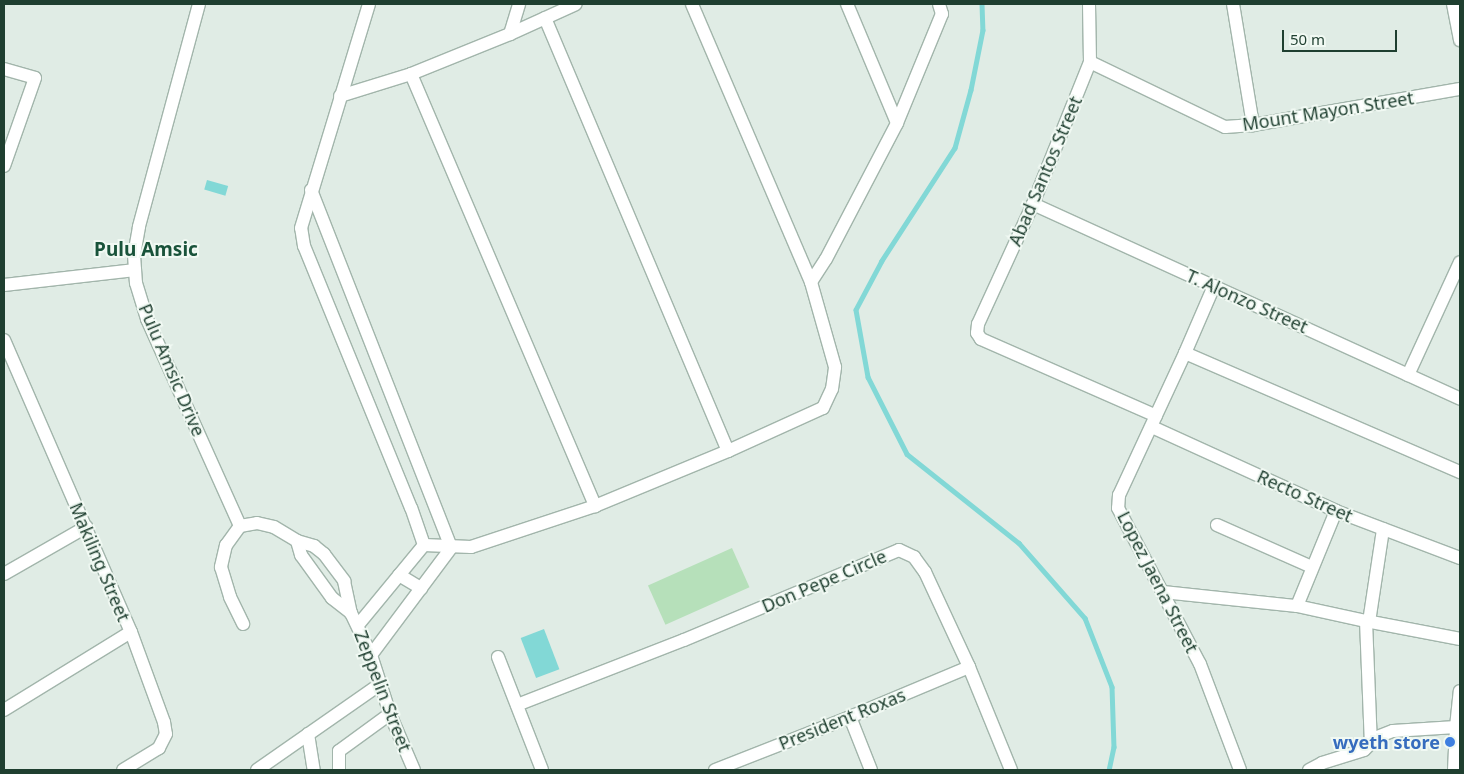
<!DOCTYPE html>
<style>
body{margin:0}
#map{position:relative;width:1464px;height:774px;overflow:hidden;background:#e0ece5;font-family:"Noto Sans",sans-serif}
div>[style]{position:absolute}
.green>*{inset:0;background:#b6e0ba;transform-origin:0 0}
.water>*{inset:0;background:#82d8d6;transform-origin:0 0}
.stream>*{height:4.5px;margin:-2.25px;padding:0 2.25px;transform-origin:2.25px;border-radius:2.25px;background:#82d8d6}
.roads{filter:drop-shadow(1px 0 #a2b5ab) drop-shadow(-1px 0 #a2b5ab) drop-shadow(0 1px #a2b5ab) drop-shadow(0 -1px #a2b5ab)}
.minor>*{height:12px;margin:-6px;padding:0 6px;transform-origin:6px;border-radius:6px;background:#fff}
.dots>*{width:14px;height:14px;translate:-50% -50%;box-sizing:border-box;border:2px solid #f1f9f3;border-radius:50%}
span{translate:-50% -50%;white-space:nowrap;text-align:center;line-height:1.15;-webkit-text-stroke:4px #f1f9f3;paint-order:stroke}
.street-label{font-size:18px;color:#1f3f30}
.shop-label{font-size:18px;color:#366cbe;font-weight:700}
.right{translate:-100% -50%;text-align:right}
.neighbourhood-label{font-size:19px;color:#19533a;font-weight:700}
.frame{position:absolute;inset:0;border:5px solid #1f3f30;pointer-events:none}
.scale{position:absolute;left:1282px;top:30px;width:115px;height:22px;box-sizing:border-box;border:2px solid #1f3f30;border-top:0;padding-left:6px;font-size:15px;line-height:18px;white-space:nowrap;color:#1f3f30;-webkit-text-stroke:4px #f1f9f3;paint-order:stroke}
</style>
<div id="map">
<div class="green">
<i style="left:732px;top:548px;width:43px;height:92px;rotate:66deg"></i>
</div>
<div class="water">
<i style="left:207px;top:180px;width:22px;height:10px;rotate:16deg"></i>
<i style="left:544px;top:629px;width:43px;height:25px;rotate:69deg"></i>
</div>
<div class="stream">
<i style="left:982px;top:4px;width:26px;rotate:88deg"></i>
<i style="left:983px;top:30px;width:61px;rotate:101.3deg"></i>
<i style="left:971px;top:90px;width:60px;rotate:105.4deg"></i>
<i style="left:955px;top:148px;width:135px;rotate:122.9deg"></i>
<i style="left:882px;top:261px;width:55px;rotate:118deg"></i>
<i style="left:856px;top:310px;width:68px;rotate:79.8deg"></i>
<i style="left:868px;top:377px;width:86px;rotate:63.1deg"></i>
<i style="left:907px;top:454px;width:143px;rotate:38.5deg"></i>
<i style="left:1019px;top:543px;width:100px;rotate:48.7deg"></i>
<i style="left:1085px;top:618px;width:74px;rotate:68.6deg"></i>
<i style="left:1112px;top:687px;width:60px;rotate:88.1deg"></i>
<i style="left:1114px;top:747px;width:24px;rotate:102deg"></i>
</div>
<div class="roads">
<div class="minor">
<i style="left:199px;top:4px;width:231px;rotate:105.1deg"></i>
<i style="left:139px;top:227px;width:28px;rotate:100deg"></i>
<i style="left:134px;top:255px;width:28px;rotate:86deg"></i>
<i style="left:136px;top:283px;width:38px;rotate:73deg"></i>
<i style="left:147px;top:319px;width:227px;rotate:65.8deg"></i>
<i style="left:240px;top:526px;width:17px;rotate:-10deg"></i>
<i style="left:257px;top:523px;width:17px;rotate:13deg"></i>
<i style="left:274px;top:527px;width:27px;rotate:31deg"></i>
<i style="left:297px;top:541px;width:18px;rotate:16deg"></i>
<i style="left:314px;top:546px;width:13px;rotate:39deg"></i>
<i style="left:324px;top:554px;width:34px;rotate:53deg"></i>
<i style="left:344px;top:581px;width:33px;rotate:78deg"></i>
<i style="left:351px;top:613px;width:47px;rotate:64.5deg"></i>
<i style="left:371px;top:655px;width:62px;rotate:72.1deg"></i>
<i style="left:390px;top:714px;width:61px;rotate:66.8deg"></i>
<i style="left:847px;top:4px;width:129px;rotate:67.2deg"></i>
<i style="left:1089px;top:4px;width:58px;rotate:89deg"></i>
<i style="left:1090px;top:62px;width:153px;rotate:111.9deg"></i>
<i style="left:1033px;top:204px;width:132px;rotate:114.6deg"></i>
<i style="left:978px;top:324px;width:9px;rotate:96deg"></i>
<i style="left:977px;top:333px;width:7px;rotate:56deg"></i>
<i style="left:981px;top:339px;width:191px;rotate:23.7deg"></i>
<i style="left:1233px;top:4px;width:123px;rotate:80.6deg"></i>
<i style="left:1453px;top:4px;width:37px;rotate:79deg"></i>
<i style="left:545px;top:18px;width:470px;rotate:67.1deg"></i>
<i style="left:510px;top:34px;width:31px;rotate:-73deg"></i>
<i style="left:1090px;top:62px;width:150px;rotate:25.7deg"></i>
<i style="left:1225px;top:127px;width:28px;rotate:-4deg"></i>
<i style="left:1253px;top:125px;width:210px;rotate:-9.9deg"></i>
<i style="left:4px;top:69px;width:32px;rotate:16deg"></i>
<i style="left:35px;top:78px;width:93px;rotate:109.4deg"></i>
<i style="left:411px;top:74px;width:470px;rotate:66.9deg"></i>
<i style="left:340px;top:96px;width:74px;rotate:-17.2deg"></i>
<i style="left:411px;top:74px;width:107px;rotate:-22deg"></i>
<i style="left:510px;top:34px;width:72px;rotate:-24.4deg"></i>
<i style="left:311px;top:190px;width:384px;rotate:68.6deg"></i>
<i style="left:451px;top:548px;width:134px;rotate:126.8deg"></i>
<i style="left:1033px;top:204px;width:469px;rotate:24.5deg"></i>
<i style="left:811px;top:282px;width:27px;rotate:-57deg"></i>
<i style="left:826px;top:259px;width:153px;rotate:-62.4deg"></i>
<i style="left:897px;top:123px;width:118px;rotate:-67.6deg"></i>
<i style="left:942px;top:14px;width:10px;rotate:-107deg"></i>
<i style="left:4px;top:285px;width:132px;rotate:-6.5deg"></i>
<i style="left:1214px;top:286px;width:73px;rotate:113.4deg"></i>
<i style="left:1185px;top:353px;width:157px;rotate:114.9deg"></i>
<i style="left:1119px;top:495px;width:13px;rotate:94deg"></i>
<i style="left:1118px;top:508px;width:176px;rotate:62.3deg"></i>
<i style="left:1200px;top:664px;width:113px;rotate:69.3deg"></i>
<i style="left:4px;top:340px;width:318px;rotate:66.5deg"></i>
<i style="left:131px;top:632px;width:96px;rotate:69.9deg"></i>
<i style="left:164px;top:722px;width:12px;rotate:81deg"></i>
<i style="left:166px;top:734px;width:16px;rotate:117deg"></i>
<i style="left:159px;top:748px;width:42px;rotate:148.6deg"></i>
<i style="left:1185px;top:353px;width:300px;rotate:23.4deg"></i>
<i style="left:1408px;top:375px;width:124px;rotate:-65.3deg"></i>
<i style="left:1152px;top:427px;width:202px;rotate:24.5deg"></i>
<i style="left:1336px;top:511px;width:133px;rotate:20.8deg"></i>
<i style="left:1217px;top:525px;width:104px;rotate:23.9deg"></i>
<i style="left:240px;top:526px;width:24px;rotate:126deg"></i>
<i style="left:226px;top:545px;width:23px;rotate:103deg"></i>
<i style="left:221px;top:567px;width:31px;rotate:73deg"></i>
<i style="left:230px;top:597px;width:30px;rotate:64deg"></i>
<i style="left:297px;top:541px;width:15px;rotate:74deg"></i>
<i style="left:301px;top:555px;width:53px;rotate:54.2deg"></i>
<i style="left:332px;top:598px;width:24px;rotate:38deg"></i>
<i style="left:424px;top:545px;width:47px;rotate:2.4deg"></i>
<i style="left:471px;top:547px;width:131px;rotate:-18.3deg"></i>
<i style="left:595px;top:506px;width:144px;rotate:-22.5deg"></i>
<i style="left:728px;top:451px;width:104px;rotate:-24.4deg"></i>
<i style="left:823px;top:408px;width:21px;rotate:-65deg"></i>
<i style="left:832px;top:389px;width:22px;rotate:-82deg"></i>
<i style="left:835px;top:367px;width:88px;rotate:-105.8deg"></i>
<i style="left:811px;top:282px;width:302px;rotate:-113.2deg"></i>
<i style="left:4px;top:574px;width:95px;rotate:-29.8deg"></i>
<i style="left:399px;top:575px;width:26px;rotate:31deg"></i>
<i style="left:1163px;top:592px;width:135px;rotate:6deg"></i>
<i style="left:1297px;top:606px;width:71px;rotate:12.3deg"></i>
<i style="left:1366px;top:621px;width:122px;rotate:87.7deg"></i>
<i style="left:1297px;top:606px;width:103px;rotate:-67.7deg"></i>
<i style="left:1366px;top:621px;width:96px;rotate:10.8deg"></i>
<i style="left:1369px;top:622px;width:94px;rotate:-81.4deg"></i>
<i style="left:358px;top:625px;width:104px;rotate:-50.5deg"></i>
<i style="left:424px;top:545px;width:39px;rotate:-109deg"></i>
<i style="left:411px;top:508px;width:283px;rotate:-112.2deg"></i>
<i style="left:304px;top:246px;width:18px;rotate:-99deg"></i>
<i style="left:301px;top:228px;width:234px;rotate:-73.1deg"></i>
<i style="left:498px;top:657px;width:121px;rotate:68.7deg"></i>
<i style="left:517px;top:705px;width:179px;rotate:-21.3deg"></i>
<i style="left:684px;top:640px;width:233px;rotate:-22.7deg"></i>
<i style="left:899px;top:550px;width:17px;rotate:25deg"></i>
<i style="left:914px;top:557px;width:19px;rotate:54deg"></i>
<i style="left:925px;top:572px;width:105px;rotate:65.1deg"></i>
<i style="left:969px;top:667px;width:111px;rotate:67.8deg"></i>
<i style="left:4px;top:710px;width:149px;rotate:-31.6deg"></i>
<i style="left:850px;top:717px;width:57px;rotate:68.4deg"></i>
<i style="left:308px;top:734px;width:36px;rotate:81deg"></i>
<i style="left:257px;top:770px;width:149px;rotate:-34.9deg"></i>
<i style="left:339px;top:770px;width:19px;rotate:-90deg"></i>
<i style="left:339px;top:751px;width:63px;rotate:-36deg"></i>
<i style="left:715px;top:770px;width:145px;rotate:-21.4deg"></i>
<i style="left:850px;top:717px;width:129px;rotate:-22.8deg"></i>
<i style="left:1309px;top:770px;width:15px;rotate:-28deg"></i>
<i style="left:1322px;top:763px;width:44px;rotate:-17.2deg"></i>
<i style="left:1364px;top:750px;width:18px;rotate:-45deg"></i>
<i style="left:1377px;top:737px;width:17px;rotate:-21deg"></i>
<i style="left:1393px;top:731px;width:63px;rotate:-3.6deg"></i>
<i style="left:1454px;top:770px;width:43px;rotate:-87.3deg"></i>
<i style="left:1456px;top:727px;width:36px;rotate:-84deg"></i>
</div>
</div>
<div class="dots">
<i style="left:1450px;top:742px;background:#3f7fe0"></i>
</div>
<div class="street-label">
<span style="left:1328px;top:111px;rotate:-9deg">Mount Mayon Street</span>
<span style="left:1045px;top:171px;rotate:-67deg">Abad Santos Street</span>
<span style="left:1247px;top:301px;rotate:24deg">T. Alonzo Street</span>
<span style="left:172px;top:370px;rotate:67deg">Pulu Amsic Drive</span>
<span style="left:1305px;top:496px;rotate:24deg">Recto Street</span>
<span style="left:100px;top:562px;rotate:67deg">Makiling Street</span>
<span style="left:824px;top:581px;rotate:-23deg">Don Pepe Circle</span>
<span style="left:1158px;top:582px;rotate:63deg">Lopez Jaena Street</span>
<span style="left:383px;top:691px;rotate:69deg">Zeppelin Street</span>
<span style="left:842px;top:719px;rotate:-22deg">President Roxas</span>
</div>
<div class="shop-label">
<span class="right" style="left:1440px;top:742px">wyeth store</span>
</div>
<div class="neighbourhood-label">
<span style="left:146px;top:250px">Pulu Amsic</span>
</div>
<div class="frame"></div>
<div class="scale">50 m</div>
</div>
